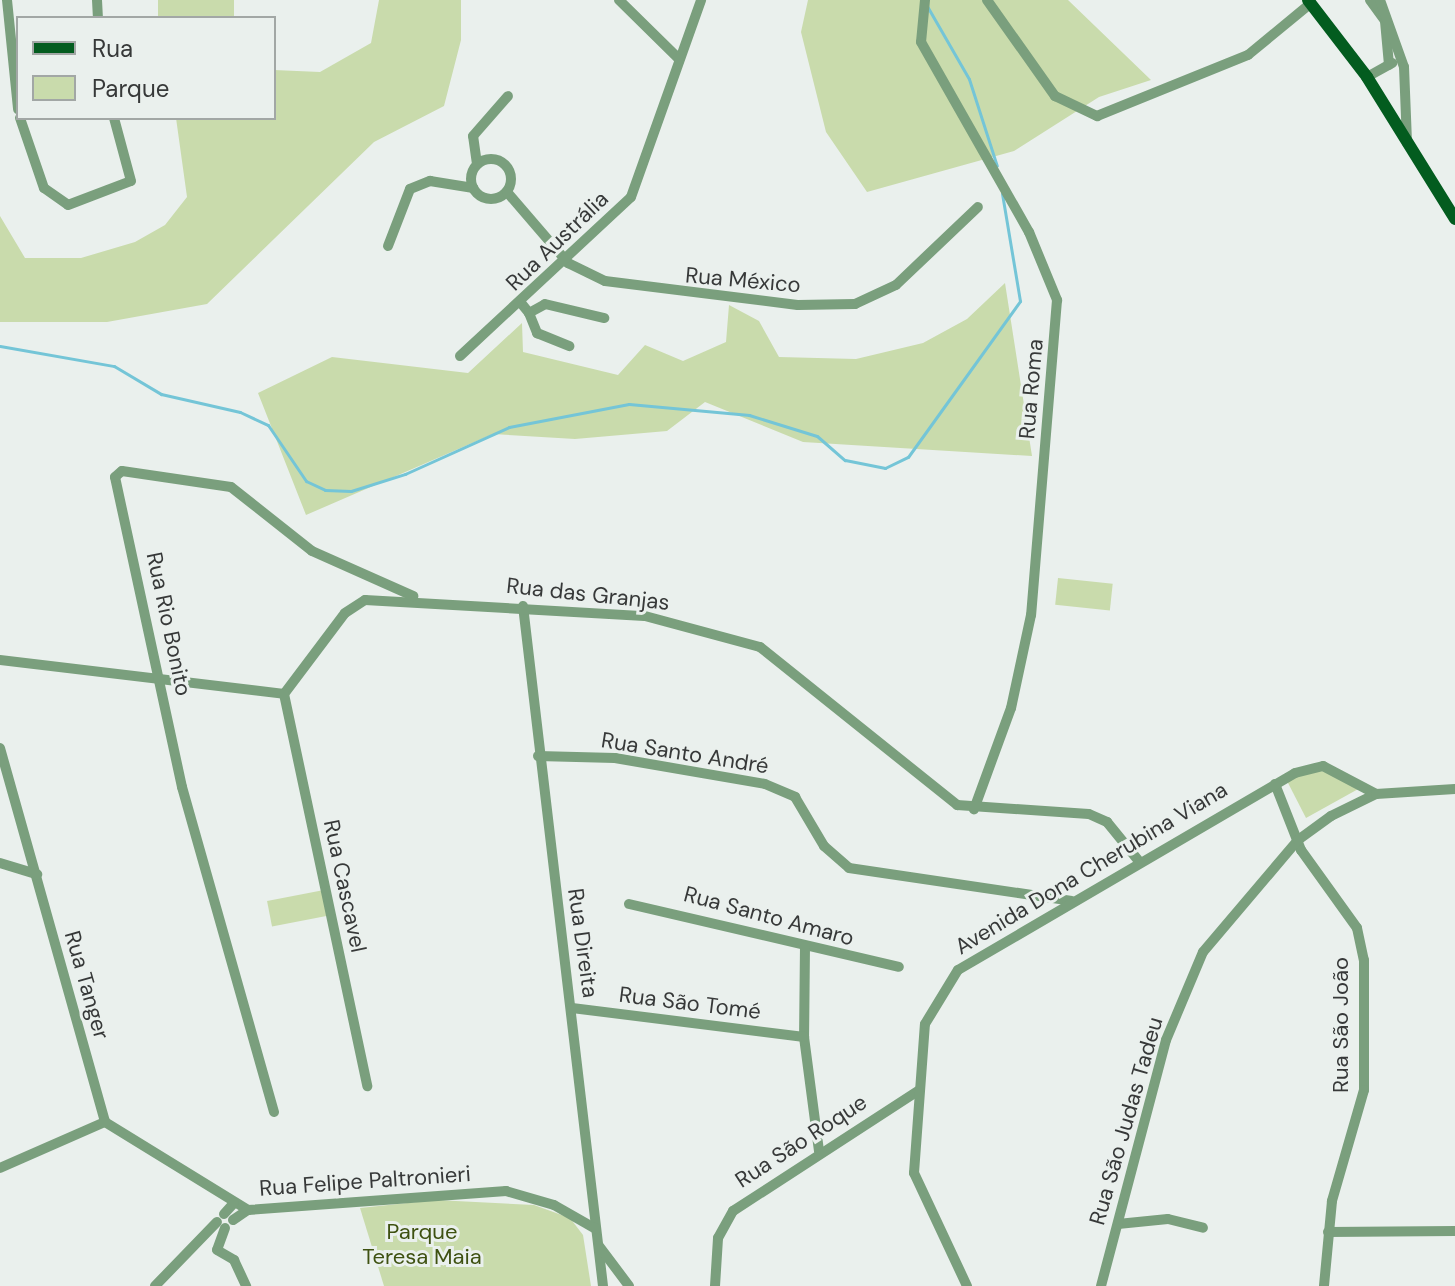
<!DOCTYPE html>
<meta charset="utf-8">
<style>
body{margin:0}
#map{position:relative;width:1455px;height:1286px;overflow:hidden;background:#eaf0ed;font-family:"DM Sans",sans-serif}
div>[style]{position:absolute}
.green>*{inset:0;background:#c9dbac;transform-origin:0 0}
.stream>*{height:3px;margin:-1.5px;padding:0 1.5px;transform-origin:1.5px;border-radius:1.5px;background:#74c5d7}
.minor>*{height:10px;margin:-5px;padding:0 5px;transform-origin:5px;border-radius:5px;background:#7a9f7d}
.minor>.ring{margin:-5px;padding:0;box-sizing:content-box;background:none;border:10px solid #7a9f7d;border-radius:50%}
.major>*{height:12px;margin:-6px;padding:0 6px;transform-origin:6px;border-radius:6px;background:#035c1f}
span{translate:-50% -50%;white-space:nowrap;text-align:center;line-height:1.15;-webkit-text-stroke:6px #eaf0ed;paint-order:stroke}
.street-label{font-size:22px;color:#373939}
.park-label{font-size:22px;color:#3e5111}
.legend{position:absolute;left:16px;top:16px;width:260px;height:104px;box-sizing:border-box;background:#eaf0ed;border:2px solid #a2a7a5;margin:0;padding:10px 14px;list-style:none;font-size:24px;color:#373939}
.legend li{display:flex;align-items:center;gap:16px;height:40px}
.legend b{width:40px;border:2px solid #a2a7a5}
</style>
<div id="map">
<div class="green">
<i style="left:158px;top:0;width:76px;height:18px"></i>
<i style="clip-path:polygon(379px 0,461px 0,461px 40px,444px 106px,374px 142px,207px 304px,107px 322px,0 322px,0 216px,25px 258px,81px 258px,135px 242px,165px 225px,187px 197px,176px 118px,274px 118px,274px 70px,320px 72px,371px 43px)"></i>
<i style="clip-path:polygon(808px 0,1068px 0,1151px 80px,1099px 97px,1014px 151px,867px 192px,826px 132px,801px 32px)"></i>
<i style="clip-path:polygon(1005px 283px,1032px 456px,803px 442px,705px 402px,667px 431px,575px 439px,493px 434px,306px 515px,258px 393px,332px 357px,468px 373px,522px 323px,523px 352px,618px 375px,645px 345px,683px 361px,726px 342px,729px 305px,759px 321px,779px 357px,856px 359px,923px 343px,967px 319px)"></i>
<i style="left:1058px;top:578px;width:55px;height:27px;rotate:6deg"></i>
<i style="clip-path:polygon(1312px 770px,1337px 773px,1360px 788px,1306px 818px,1287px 781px)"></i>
<i style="left:324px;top:890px;width:26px;height:58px;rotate:79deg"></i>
<i style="clip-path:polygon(436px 1200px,534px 1205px,570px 1218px,583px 1235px,591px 1286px,384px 1286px,360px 1208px)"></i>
</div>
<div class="stream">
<i style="left:927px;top:6px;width:84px;rotate:60.1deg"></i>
<i style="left:969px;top:79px;width:91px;rotate:72.2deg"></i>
<i style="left:0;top:346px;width:116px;rotate:10deg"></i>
<i style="left:114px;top:366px;width:55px;rotate:30.8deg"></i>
<i style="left:161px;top:394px;width:81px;rotate:12.8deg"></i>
<i style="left:240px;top:412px;width:31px;rotate:25deg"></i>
<i style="left:268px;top:425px;width:68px;rotate:55.8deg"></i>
<i style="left:306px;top:481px;width:21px;rotate:25deg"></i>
<i style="left:325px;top:490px;width:26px;rotate:2deg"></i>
<i style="left:351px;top:491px;width:57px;rotate:-17.5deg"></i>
<i style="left:405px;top:474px;width:114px;rotate:-24.3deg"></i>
<i style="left:509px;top:427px;width:122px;rotate:-10.9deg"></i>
<i style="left:629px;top:404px;width:121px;rotate:5.2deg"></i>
<i style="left:749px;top:415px;width:71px;rotate:17.2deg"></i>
<i style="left:817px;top:436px;width:37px;rotate:41deg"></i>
<i style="left:845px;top:460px;width:41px;rotate:11.3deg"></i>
<i style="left:885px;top:468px;width:25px;rotate:-26deg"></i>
<i style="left:908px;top:457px;width:192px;rotate:-54.3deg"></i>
<i style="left:1020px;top:301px;width:109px;rotate:-99.5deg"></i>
</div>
<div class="minor">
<i style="left:7px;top:0;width:110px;rotate:84.2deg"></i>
<i style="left:97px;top:0;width:18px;rotate:87deg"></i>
<i style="left:619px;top:0;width:84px;rotate:44.5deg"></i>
<i style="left:925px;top:0;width:42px;rotate:95.4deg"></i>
<i style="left:921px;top:42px;width:219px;rotate:60.4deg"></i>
<i style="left:1029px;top:232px;width:74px;rotate:67.6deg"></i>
<i style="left:1057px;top:300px;width:316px;rotate:94.7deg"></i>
<i style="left:1031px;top:615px;width:95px;rotate:102.1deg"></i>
<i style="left:1011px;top:708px;width:108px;rotate:110.1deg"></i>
<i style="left:987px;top:0;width:118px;rotate:54.7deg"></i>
<i style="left:1055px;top:96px;width:47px;rotate:25.5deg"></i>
<i style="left:1097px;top:116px;width:163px;rotate:-22deg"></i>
<i style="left:1248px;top:55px;width:82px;rotate:-39.5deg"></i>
<i style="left:1370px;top:0;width:26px;rotate:54deg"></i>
<i style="left:1385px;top:21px;width:44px;rotate:84.8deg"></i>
<i style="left:1380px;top:0;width:71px;rotate:70.3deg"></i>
<i style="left:1404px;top:67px;width:76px;rotate:87.7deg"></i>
<i style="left:1367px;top:77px;width:29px;rotate:-29deg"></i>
<i style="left:20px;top:118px;width:74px;rotate:71.1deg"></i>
<i style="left:44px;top:188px;width:29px;rotate:35deg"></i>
<i style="left:68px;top:205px;width:67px;rotate:-20.9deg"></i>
<i style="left:131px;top:181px;width:65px;rotate:-105.1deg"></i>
<i class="ring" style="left:471px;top:159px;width:30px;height:30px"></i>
<i style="left:477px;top:164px;width:28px;rotate:-98deg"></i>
<i style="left:473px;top:136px;width:53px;rotate:-48.8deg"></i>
<i style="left:507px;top:192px;width:94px;rotate:49.3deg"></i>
<i style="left:568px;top:263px;width:41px;rotate:25.9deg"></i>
<i style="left:605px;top:281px;width:194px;rotate:7.1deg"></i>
<i style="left:798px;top:305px;width:57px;rotate:-1deg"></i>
<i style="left:855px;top:304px;width:45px;rotate:-24.9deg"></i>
<i style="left:896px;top:285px;width:113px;rotate:-43.6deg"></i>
<i style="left:388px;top:246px;width:61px;rotate:-68.9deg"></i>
<i style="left:410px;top:189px;width:22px;rotate:-22deg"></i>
<i style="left:430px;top:181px;width:44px;rotate:9.2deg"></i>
<i style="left:521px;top:303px;width:13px;rotate:51deg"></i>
<i style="left:529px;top:313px;width:18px;rotate:-29deg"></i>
<i style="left:545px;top:304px;width:61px;rotate:13.3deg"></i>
<i style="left:529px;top:313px;width:22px;rotate:68deg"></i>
<i style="left:537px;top:333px;width:35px;rotate:22deg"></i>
<i style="left:460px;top:356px;width:233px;rotate:-42.9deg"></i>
<i style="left:631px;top:197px;width:209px;rotate:-70.4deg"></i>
<i style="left:523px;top:606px;width:685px;rotate:83.29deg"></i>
<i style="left:0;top:660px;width:286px;rotate:6.8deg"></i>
<i style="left:284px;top:694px;width:101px;rotate:-53deg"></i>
<i style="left:345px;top:613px;width:24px;rotate:-33deg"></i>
<i style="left:365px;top:600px;width:280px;rotate:3.3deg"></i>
<i style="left:645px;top:616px;width:119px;rotate:15.1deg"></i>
<i style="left:760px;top:647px;width:253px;rotate:38.7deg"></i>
<i style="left:957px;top:805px;width:132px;rotate:3.9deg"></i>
<i style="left:1089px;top:814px;width:20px;rotate:24deg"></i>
<i style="left:1107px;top:822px;width:49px;rotate:50.8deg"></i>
<i style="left:284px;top:694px;width:401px;rotate:78deg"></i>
<i style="left:0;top:748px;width:388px;rotate:74.3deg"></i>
<i style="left:538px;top:756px;width:77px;rotate:1.5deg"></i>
<i style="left:615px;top:758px;width:152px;rotate:9.8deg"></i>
<i style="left:765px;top:784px;width:33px;rotate:23deg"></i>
<i style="left:795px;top:797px;width:57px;rotate:59.4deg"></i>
<i style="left:824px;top:846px;width:33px;rotate:41deg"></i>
<i style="left:849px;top:868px;width:225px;rotate:8.4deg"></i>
<i style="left:1275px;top:784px;width:71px;rotate:68.5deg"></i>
<i style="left:1301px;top:850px;width:96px;rotate:54.3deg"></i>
<i style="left:1357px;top:928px;width:33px;rotate:78deg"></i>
<i style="left:1364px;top:960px;width:130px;rotate:90deg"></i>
<i style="left:1364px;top:1090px;width:116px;rotate:106.1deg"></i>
<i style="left:1332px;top:1201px;width:85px;rotate:95.4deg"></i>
<i style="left:0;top:863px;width:39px;rotate:17deg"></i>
<i style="left:629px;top:904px;width:277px;rotate:13.1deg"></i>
<i style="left:805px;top:946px;width:91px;rotate:90.6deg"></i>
<i style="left:804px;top:1037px;width:115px;rotate:82.5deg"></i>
<i style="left:572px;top:1008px;width:234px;rotate:7.1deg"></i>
<i style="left:274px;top:1112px;width:338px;rotate:-105.8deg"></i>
<i style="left:182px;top:787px;width:317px;rotate:-102.2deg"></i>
<i style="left:115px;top:477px;width:9px;rotate:-41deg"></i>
<i style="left:122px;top:471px;width:110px;rotate:8.4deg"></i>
<i style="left:231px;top:487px;width:103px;rotate:38.3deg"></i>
<i style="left:312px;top:551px;width:111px;rotate:24deg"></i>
<i style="left:105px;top:1122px;width:168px;rotate:31.6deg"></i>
<i style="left:248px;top:1210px;width:259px;rotate:-4.2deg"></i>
<i style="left:506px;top:1191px;width:50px;rotate:16.3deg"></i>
<i style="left:554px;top:1205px;width:48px;rotate:29.7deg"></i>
<i style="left:0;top:1168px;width:115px;rotate:-23.7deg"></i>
<i style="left:224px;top:1214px;width:15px;rotate:-48deg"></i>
<i style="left:233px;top:1220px;width:18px;rotate:-34deg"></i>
<i style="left:1118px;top:1224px;width:50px;rotate:-5.7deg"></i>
<i style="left:1168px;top:1219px;width:36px;rotate:14deg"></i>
<i style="left:225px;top:1228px;width:23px;rotate:110deg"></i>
<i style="left:217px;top:1250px;width:20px;rotate:30deg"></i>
<i style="left:234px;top:1260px;width:29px;rotate:65deg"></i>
<i style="left:1328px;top:1232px;width:127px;rotate:-0.5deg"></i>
<i style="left:599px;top:1246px;width:50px;rotate:53.1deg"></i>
<i style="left:155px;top:1286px;width:89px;rotate:-45.9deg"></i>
<i style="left:715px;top:1286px;width:48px;rotate:-86.4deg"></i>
<i style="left:718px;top:1238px;width:31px;rotate:-61deg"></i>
<i style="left:733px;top:1211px;width:222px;rotate:-33deg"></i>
<i style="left:967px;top:1286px;width:125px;rotate:-115.1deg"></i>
<i style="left:914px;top:1173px;width:149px;rotate:-85.8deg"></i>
<i style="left:925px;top:1024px;width:63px;rotate:-58.6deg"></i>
<i style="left:958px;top:970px;width:390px;rotate:-30.3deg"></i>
<i style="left:1295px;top:773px;width:29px;rotate:-14deg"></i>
<i style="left:1323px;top:766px;width:60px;rotate:27.8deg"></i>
<i style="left:1101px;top:1286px;width:254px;rotate:-75.2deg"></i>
<i style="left:1166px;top:1040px;width:95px;rotate:-67.2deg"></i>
<i style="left:1203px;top:952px;width:147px;rotate:-49.7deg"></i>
<i style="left:1298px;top:840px;width:41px;rotate:-36deg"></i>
<i style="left:1331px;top:816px;width:50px;rotate:-26.1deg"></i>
<i style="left:1376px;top:794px;width:79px;rotate:-3.6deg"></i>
</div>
<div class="major">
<i style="left:1308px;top:0;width:97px;rotate:52.5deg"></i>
<i style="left:1367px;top:77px;width:167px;rotate:58.2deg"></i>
</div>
<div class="street-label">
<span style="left:557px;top:241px;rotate:-44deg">Rua Austrália</span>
<span style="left:743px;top:280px;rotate:5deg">Rua México</span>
<span style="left:1031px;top:389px;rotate:-85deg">Rua Roma</span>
<span style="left:588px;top:594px;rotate:6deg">Rua das Granjas</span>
<span style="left:169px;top:624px;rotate:78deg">Rua Rio Bonito</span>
<span style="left:685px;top:753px;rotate:9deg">Rua Santo André</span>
<span style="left:1091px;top:868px;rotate:-31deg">Avenida Dona Cherubina Viana</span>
<span style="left:345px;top:886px;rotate:78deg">Rua Cascavel</span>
<span style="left:769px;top:916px;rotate:15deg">Rua Santo Amaro</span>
<span style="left:583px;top:943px;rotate:82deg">Rua Direita</span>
<span style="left:87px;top:985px;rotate:74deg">Rua Tanger</span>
<span style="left:690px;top:1003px;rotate:7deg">Rua São Tomé</span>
<span style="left:1341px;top:1025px;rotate:-90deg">Rua São João</span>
<span style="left:1126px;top:1121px;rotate:-74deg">Rua São Judas Tadeu</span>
<span style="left:801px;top:1141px;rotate:-33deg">Rua São Roque</span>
<span style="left:365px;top:1181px;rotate:-4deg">Rua Felipe Paltronieri</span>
</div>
<div class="park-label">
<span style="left:422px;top:1244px">Parque<br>Teresa Maia</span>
</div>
<ul class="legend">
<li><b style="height:10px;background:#035c1f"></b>Rua</li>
<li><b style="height:22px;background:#c9dbac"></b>Parque</li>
</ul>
</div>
